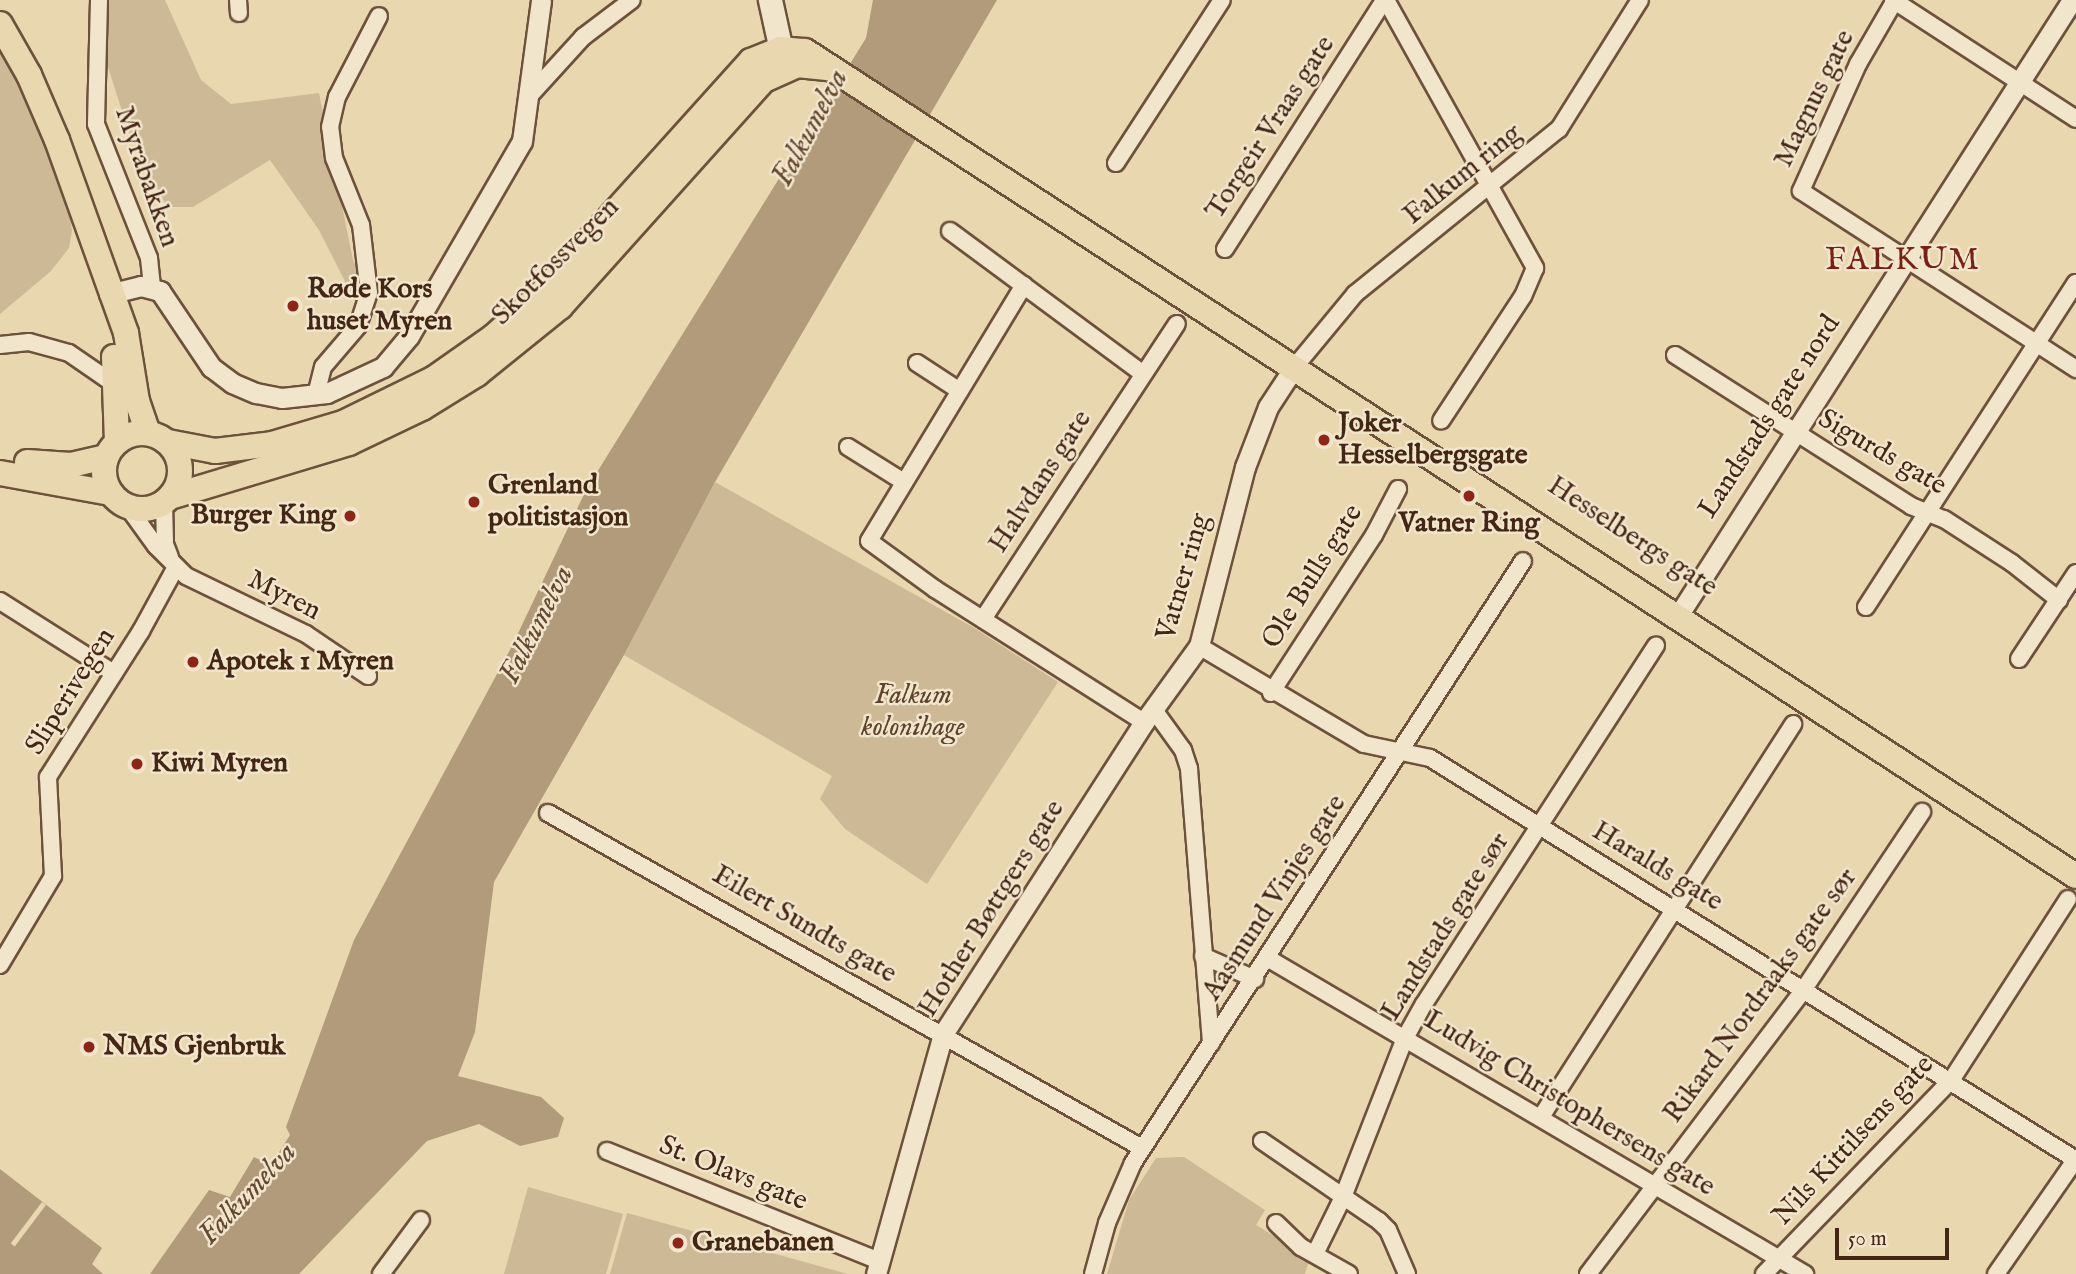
<!DOCTYPE html>
<meta charset="utf-8">
<style>
body{margin:0}
#map{position:relative;width:2076px;height:1274px;overflow:hidden;background:#e9d7b0;font-family:"IM FELL English",serif}
div>[style]{position:absolute}
.green>*{inset:0;background:#cdb995}
.water>*{inset:0;background:#b19b7b}
.pier>*{inset:0;background:#e9d7b0;transform-origin:0 0}
.roads{filter:drop-shadow(2px 0 #6d523b) drop-shadow(-2px 0 #6d523b) drop-shadow(0 2px #6d523b) drop-shadow(0 -2px #6d523b)}
.minor>*{height:16px;margin:-8px;padding:0 8px;transform-origin:8px;border-radius:8px;background:#f1e5cc}
.tertiary>*{height:19px;margin:-9.5px;padding:0 9.5px;transform-origin:9.5px;border-radius:9.5px;background:#f1e5cc}
.secondary>*{height:23px;margin:-11.5px;padding:0 11.5px;transform-origin:11.5px;border-radius:11.5px;background:#f1e5cc}
.primary>*{height:24px;margin:-12px;padding:0 12px;transform-origin:12px;border-radius:12px;background:#e9d7b0}
.primary>.ring{margin:-12px;padding:0;box-sizing:content-box;background:none;border:24px solid #e9d7b0;border-radius:50%}
.dots>*{width:19px;height:19px;translate:-50% -50%;box-sizing:border-box;border:4px solid #f1e5cc;border-radius:50%}
span{translate:-50% -50%;white-space:nowrap;text-align:center;line-height:1.15;-webkit-text-stroke:5px #f1e5cc;paint-order:stroke}
.street-label{font-size:28px;color:#442614}
.poi-label{font-size:28px;color:#442614;font-weight:700}
.left{translate:0 -50%;text-align:left}
.right{translate:-100% -50%;text-align:right}
.park-label{font-size:28px;color:#5f432e;font-style:italic}
.water-label{font-size:30px;color:#654933;font-style:italic}
.quarter-label{font-size:32px;color:#7a1f14;letter-spacing:2px}
.scale{position:absolute;left:1835px;top:1228px;width:114px;height:32px;box-sizing:border-box;border:4px solid #442614;border-top:0;padding-left:9px;font-size:21px;line-height:24px;white-space:nowrap;color:#442614;-webkit-text-stroke:5px #f1e5cc;paint-order:stroke}
</style>
<div id="map">
<div class="green">
<i style="clip-path:polygon(93px 0,165px 0,201px 80px,231px 104px,319px 93px,353px 260px,381px 319px,358px 307px,319px 230px,270px 160px,193px 207px,167px 207px,128px 130px,102px 48px)"></i>
<i style="clip-path:polygon(0 46px,43px 135px,68px 202px,72px 231px,69px 248px,51px 271px,0 314px)"></i>
<i style="clip-path:polygon(715px 482px,976px 629px,1058px 682px,927px 884px,845px 829px,820px 799px,832px 776px,624px 655px)"></i>
<i style="clip-path:polygon(1184px 1157px,1265px 1210px,1256px 1225px,1310px 1258px,1305px 1274px,1107px 1274px,1129px 1200px,1156px 1158px)"></i>
<i style="clip-path:polygon(528px 1187px,623px 1214px,606px 1274px,504px 1274px)"></i>
<i style="clip-path:polygon(627px 1213px,848px 1274px,610px 1274px)"></i>
</div>
<div class="water">
<i style="clip-path:polygon(873px 0,997px 0,715px 482px,624px 655px,494px 882px,475px 1032px,458px 1076px,541px 1097px,564px 1118px,558px 1137px,520px 1146px,479px 1124px,427px 1141px,299px 1274px,150px 1274px,209px 1190px,230px 1197px,254px 1157px,271px 1165px,290px 1135px,286px 1127px,354px 940px,512px 646px,586px 490px,866px 38px)"></i>
<i style="clip-path:polygon(0 1169px,102px 1248px,92px 1264px,103px 1274px,0 1274px)"></i>
</div>
<div class="pier">
<i style="left:42px;top:1202px;width:5px;height:52px;rotate:37deg"></i>
</div>
<div class="roads">
<div class="minor">
<i style="left:99px;top:0;width:124px;rotate:91.4deg"></i>
<i style="left:96px;top:124px;width:144px;rotate:68.4deg"></i>
<i style="left:149px;top:258px;width:29px;rotate:84deg"></i>
<i style="left:238px;top:0;width:13px;rotate:86deg"></i>
<i style="left:1386px;top:0;width:307px;rotate:60.9deg"></i>
<i style="left:1535px;top:268px;width:30px;rotate:113deg"></i>
<i style="left:1523px;top:296px;width:149px;rotate:123.3deg"></i>
<i style="left:1893px;top:0;width:218px;rotate:33deg"></i>
<i style="left:1894px;top:2px;width:72px;rotate:120.1deg"></i>
<i style="left:1858px;top:64px;width:139px;rotate:114.2deg"></i>
<i style="left:1801px;top:191px;width:328px;rotate:32.9deg"></i>
<i style="left:532px;top:93px;width:76px;rotate:-47.7deg"></i>
<i style="left:583px;top:37px;width:61px;rotate:-37.1deg"></i>
<i style="left:1116px;top:163px;width:194px;rotate:-57deg"></i>
<i style="left:950px;top:231px;width:240px;rotate:36.5deg"></i>
<i style="left:1225px;top:249px;width:295px;rotate:-57.4deg"></i>
<i style="left:1024px;top:285px;width:299px;rotate:121.2deg"></i>
<i style="left:869px;top:541px;width:82px;rotate:36deg"></i>
<i style="left:935px;top:589px;width:248px;rotate:32.5deg"></i>
<i style="left:0;top:345px;width:29px;rotate:-6deg"></i>
<i style="left:29px;top:342px;width:41px;rotate:15.4deg"></i>
<i style="left:69px;top:353px;width:58px;rotate:34.5deg"></i>
<i style="left:1675px;top:355px;width:280px;rotate:32.6deg"></i>
<i style="left:1911px;top:506px;width:35px;rotate:22deg"></i>
<i style="left:1944px;top:519px;width:81px;rotate:32.9deg"></i>
<i style="left:2012px;top:563px;width:60px;rotate:38.2deg"></i>
<i style="left:917px;top:363px;width:51px;rotate:33.1deg"></i>
<i style="left:1293px;top:369px;width:97px;rotate:-50.4deg"></i>
<i style="left:1355px;top:294px;width:262px;rotate:-39deg"></i>
<i style="left:1559px;top:129px;width:152px;rotate:-57.9deg"></i>
<i style="left:316px;top:395px;width:29px;rotate:-76deg"></i>
<i style="left:323px;top:367px;width:54px;rotate:-49.5deg"></i>
<i style="left:358px;top:326px;width:35px;rotate:-72deg"></i>
<i style="left:369px;top:293px;width:68px;rotate:-96.7deg"></i>
<i style="left:361px;top:225px;width:72px;rotate:-111.9deg"></i>
<i style="left:334px;top:158px;width:31px;rotate:-97deg"></i>
<i style="left:330px;top:127px;width:31px;rotate:-77deg"></i>
<i style="left:337px;top:97px;width:91px;rotate:-62.6deg"></i>
<i style="left:848px;top:447px;width:66px;rotate:32deg"></i>
<i style="left:164px;top:502px;width:42px;rotate:88.6deg"></i>
<i style="left:165px;top:544px;width:14px;rotate:69deg"></i>
<i style="left:127px;top:506px;width:49px;rotate:54.1deg"></i>
<i style="left:156px;top:546px;width:42px;rotate:45deg"></i>
<i style="left:186px;top:576px;width:133px;rotate:25.8deg"></i>
<i style="left:306px;top:634px;width:75px;rotate:34.1deg"></i>
<i style="left:0;top:601px;width:135px;rotate:32.3deg"></i>
<i style="left:1866px;top:607px;width:386px;rotate:-57.1deg"></i>
<i style="left:983px;top:619px;width:353px;rotate:-56.7deg"></i>
<i style="left:1199px;top:646px;width:192px;rotate:30.7deg"></i>
<i style="left:1364px;top:744px;width:67px;rotate:12deg"></i>
<i style="left:1430px;top:758px;width:761px;rotate:31.89deg"></i>
<i style="left:2019px;top:659px;width:103px;rotate:-56.5deg"></i>
<i style="left:1271px;top:693px;width:189px;rotate:-56.9deg"></i>
<i style="left:1374px;top:535px;width:52px;rotate:-62.4deg"></i>
<i style="left:1154px;top:710px;width:49px;rotate:54.1deg"></i>
<i style="left:1183px;top:750px;width:20px;rotate:72deg"></i>
<i style="left:1189px;top:769px;width:275px;rotate:85.4deg"></i>
<i style="left:548px;top:813px;width:682px;rotate:29.42deg"></i>
<i style="left:1203px;top:956px;width:57px;rotate:23.9deg"></i>
<i style="left:1269px;top:959px;width:622px;rotate:30.44deg"></i>
<i style="left:0;top:965px;width:104px;rotate:-59.2deg"></i>
<i style="left:53px;top:876px;width:99px;rotate:-92.9deg"></i>
<i style="left:48px;top:777px;width:173px;rotate:-57.5deg"></i>
<i style="left:141px;top:631px;width:73px;rotate:-61.3deg"></i>
<i style="left:1541px;top:1117px;width:467px;rotate:-57.3deg"></i>
<i style="left:1262px;top:1141px;width:142px;rotate:34.4deg"></i>
<i style="left:1379px;top:1221px;width:13px;rotate:45deg"></i>
<i style="left:1388px;top:1230px;width:48px;rotate:66.6deg"></i>
<i style="left:607px;top:1151px;width:293px;rotate:22deg"></i>
<i style="left:1276px;top:1223px;width:35px;rotate:44deg"></i>
<i style="left:1301px;top:1247px;width:55px;rotate:29.4deg"></i>
<i style="left:1315px;top:1254px;width:64px;rotate:-63.8deg"></i>
<i style="left:1343px;top:1197px;width:171px;rotate:-68.7deg"></i>
<i style="left:1405px;top:1038px;width:39px;rotate:-61deg"></i>
<i style="left:1424px;top:1004px;width:427px;rotate:-57.1deg"></i>
<i style="left:381px;top:1274px;width:67px;rotate:-53.5deg"></i>
<i style="left:1093px;top:1274px;width:53px;rotate:-74.6deg"></i>
<i style="left:1107px;top:1223px;width:65px;rotate:-66.6deg"></i>
<i style="left:1133px;top:1163px;width:717px;rotate:-57.06deg"></i>
<i style="left:1588px;top:1274px;width:358px;rotate:-52.8deg"></i>
<i style="left:1804px;top:989px;width:213px;rotate:-56.3deg"></i>
<i style="left:1764px;top:1274px;width:271px;rotate:-46deg"></i>
<i style="left:1952px;top:1079px;width:214px;rotate:-57.2deg"></i>
<i style="left:1996px;top:1274px;width:140px;rotate:-55.2deg"></i>
</div>
<div class="tertiary">
<i style="left:109px;top:294px;width:33px;rotate:-14deg"></i>
<i style="left:141px;top:286px;width:20px;rotate:15deg"></i>
<i style="left:160px;top:291px;width:92px;rotate:56.1deg"></i>
<i style="left:211px;top:367px;width:26px;rotate:37deg"></i>
<i style="left:232px;top:383px;width:26px;rotate:23deg"></i>
<i style="left:256px;top:393px;width:26px;rotate:11deg"></i>
<i style="left:282px;top:398px;width:45px;rotate:-6.3deg"></i>
<i style="left:327px;top:393px;width:62px;rotate:-24.9deg"></i>
<i style="left:383px;top:367px;width:40px;rotate:-50deg"></i>
<i style="left:409px;top:336px;width:225px;rotate:-59.9deg"></i>
<i style="left:522px;top:141px;width:142px;rotate:-82.3deg"></i>
<i style="left:1676px;top:619px;width:735px;rotate:-57.39deg"></i>
<i style="left:876px;top:1274px;width:249px;rotate:-74.4deg"></i>
<i style="left:943px;top:1034px;width:371px;rotate:-57.2deg"></i>
<i style="left:1144px;top:722px;width:94px;rotate:-54.1deg"></i>
<i style="left:1199px;top:646px;width:185px;rotate:-75.6deg"></i>
<i style="left:1245px;top:467px;width:64px;rotate:-69deg"></i>
<i style="left:1268px;top:407px;width:45px;rotate:-56.7deg"></i>
</div>
<div class="secondary">
<i style="left:770px;top:0;width:70px;rotate:77.6deg"></i>
</div>
<div class="primary">
<i style="left:0;top:24px;width:59px;rotate:60.4deg"></i>
<i style="left:29px;top:75px;width:71px;rotate:66.7deg"></i>
<i style="left:57px;top:140px;width:205px;rotate:70.3deg"></i>
<i style="left:126px;top:333px;width:69px;rotate:80.8deg"></i>
<i style="left:137px;top:401px;width:34px;rotate:71deg"></i>
<i style="left:114px;top:357px;width:84px;rotate:88deg"></i>
<i class="ring" style="left:104px;top:433px;width:52px;height:52px"></i>
<i style="left:168px;top:442px;width:48px;rotate:10.8deg"></i>
<i style="left:215px;top:451px;width:57px;rotate:-7deg"></i>
<i style="left:272px;top:444px;width:74px;rotate:-16.5deg"></i>
<i style="left:343px;top:423px;width:100px;rotate:-26.1deg"></i>
<i style="left:433px;top:379px;width:73px;rotate:-35deg"></i>
<i style="left:493px;top:337px;width:63px;rotate:-41.8deg"></i>
<i style="left:540px;top:295px;width:315px;rotate:-48deg"></i>
<i style="left:751px;top:61px;width:31px;rotate:-22deg"></i>
<i style="left:780px;top:49px;width:25px;rotate:5deg"></i>
<i style="left:805px;top:51px;width:1515px;rotate:32.99deg"></i>
<i style="left:27px;top:462px;width:44px;rotate:3.9deg"></i>
<i style="left:71px;top:465px;width:36px;rotate:-13deg"></i>
<i style="left:0;top:473px;width:112px;rotate:10.3deg"></i>
<i style="left:170px;top:497px;width:187px;rotate:-16.8deg"></i>
<i style="left:349px;top:443px;width:81px;rotate:-25.6deg"></i>
<i style="left:422px;top:408px;width:65px;rotate:-31.7deg"></i>
<i style="left:477px;top:374px;width:107px;rotate:-38.9deg"></i>
<i style="left:560px;top:307px;width:305px;rotate:-48.1deg"></i>
<i style="left:764px;top:80px;width:36px;rotate:-24deg"></i>
<i style="left:797px;top:65px;width:30px;rotate:6deg"></i>
</div>
</div>
<div class="dots">
<i style="left:293px;top:306px;background:#8f2418"></i>
<i style="left:1324px;top:440px;background:#8f2418"></i>
<i style="left:1469px;top:496px;background:#8f2418"></i>
<i style="left:474px;top:502px;background:#8f2418"></i>
<i style="left:350px;top:516px;background:#8f2418"></i>
<i style="left:193px;top:662px;background:#8f2418"></i>
<i style="left:137px;top:764px;background:#8f2418"></i>
<i style="left:89px;top:1047px;background:#8f2418"></i>
<i style="left:678px;top:1243px;background:#8f2418"></i>
</div>
<div class="street-label">
<span style="left:1815px;top:99px;rotate:-64deg">Magnus gate</span>
<span style="left:1271px;top:128px;rotate:-57deg">Torgeir Vraas gate</span>
<span style="left:1463px;top:175px;rotate:-39deg">Falkum ring</span>
<span style="left:146px;top:177px;rotate:71deg">Myrabakken</span>
<span style="left:556px;top:262px;rotate:-45deg">Skotfossvegen</span>
<span style="left:1770px;top:417px;rotate:-57deg">Landstads gate nord</span>
<span style="left:1882px;top:453px;rotate:30deg">Sigurds gate</span>
<span style="left:1041px;top:482px;rotate:-57deg">Halvdans gate</span>
<span style="left:1632px;top:537px;rotate:33deg">Hesselbergs gate</span>
<span style="left:1184px;top:577px;rotate:-74deg">Vatner ring</span>
<span style="left:1313px;top:577px;rotate:-58deg">Ole Bulls gate</span>
<span style="left:284px;top:596px;rotate:27deg">Myren</span>
<span style="left:71px;top:692px;rotate:-58deg">Sliperivegen</span>
<span style="left:1657px;top:867px;rotate:31deg">Haralds gate</span>
<span style="left:1275px;top:898px;rotate:-57deg">Aasmund Vinjes gate</span>
<span style="left:992px;top:909px;rotate:-58deg">Hother Bøttgers gate</span>
<span style="left:804px;top:925px;rotate:30deg">Eilert Sundts gate</span>
<span style="left:1446px;top:927px;rotate:-58deg">Landstads gate sør</span>
<span style="left:1761px;top:996px;rotate:-54deg">Rikard Nordraaks gate sør</span>
<span style="left:1569px;top:1104px;rotate:31deg">Ludvig Christophersens gate</span>
<span style="left:1854px;top:1141px;rotate:-47deg">Nils Kittilsens gate</span>
<span style="left:733px;top:1174px;rotate:22deg">St. Olavs gate</span>
</div>
<div class="poi-label">
<span class="left" style="left:307px;top:306px">Røde Kors<br>huset Myren</span>
<span class="left" style="left:1338px;top:440px">Joker<br>Hesselbergsgate</span>
<span class="left" style="left:488px;top:502px">Grenland<br>politistasjon</span>
<span class="right" style="left:336px;top:516px">Burger King</span>
<span style="left:1469px;top:524px">Vatner Ring</span>
<span class="left" style="left:207px;top:662px">Apotek 1 Myren</span>
<span class="left" style="left:151px;top:764px">Kiwi Myren</span>
<span class="left" style="left:103px;top:1047px">NMS Gjenbruk</span>
<span class="left" style="left:692px;top:1243px">Granebanen</span>
</div>
<div class="park-label">
<span style="left:913px;top:712px">Falkum<br>kolonihage</span>
</div>
<div class="water-label">
<span style="left:811px;top:128px;rotate:-62deg">Falkumelva</span>
<span style="left:537px;top:625px;rotate:-63deg">Falkumelva</span>
<span style="left:248px;top:1194px;rotate:-47deg">Falkumelva</span>
</div>
<div class="quarter-label">
<span style="left:1903px;top:261px">FALKUM</span>
</div>
<div class="scale">50 m</div>
</div>
